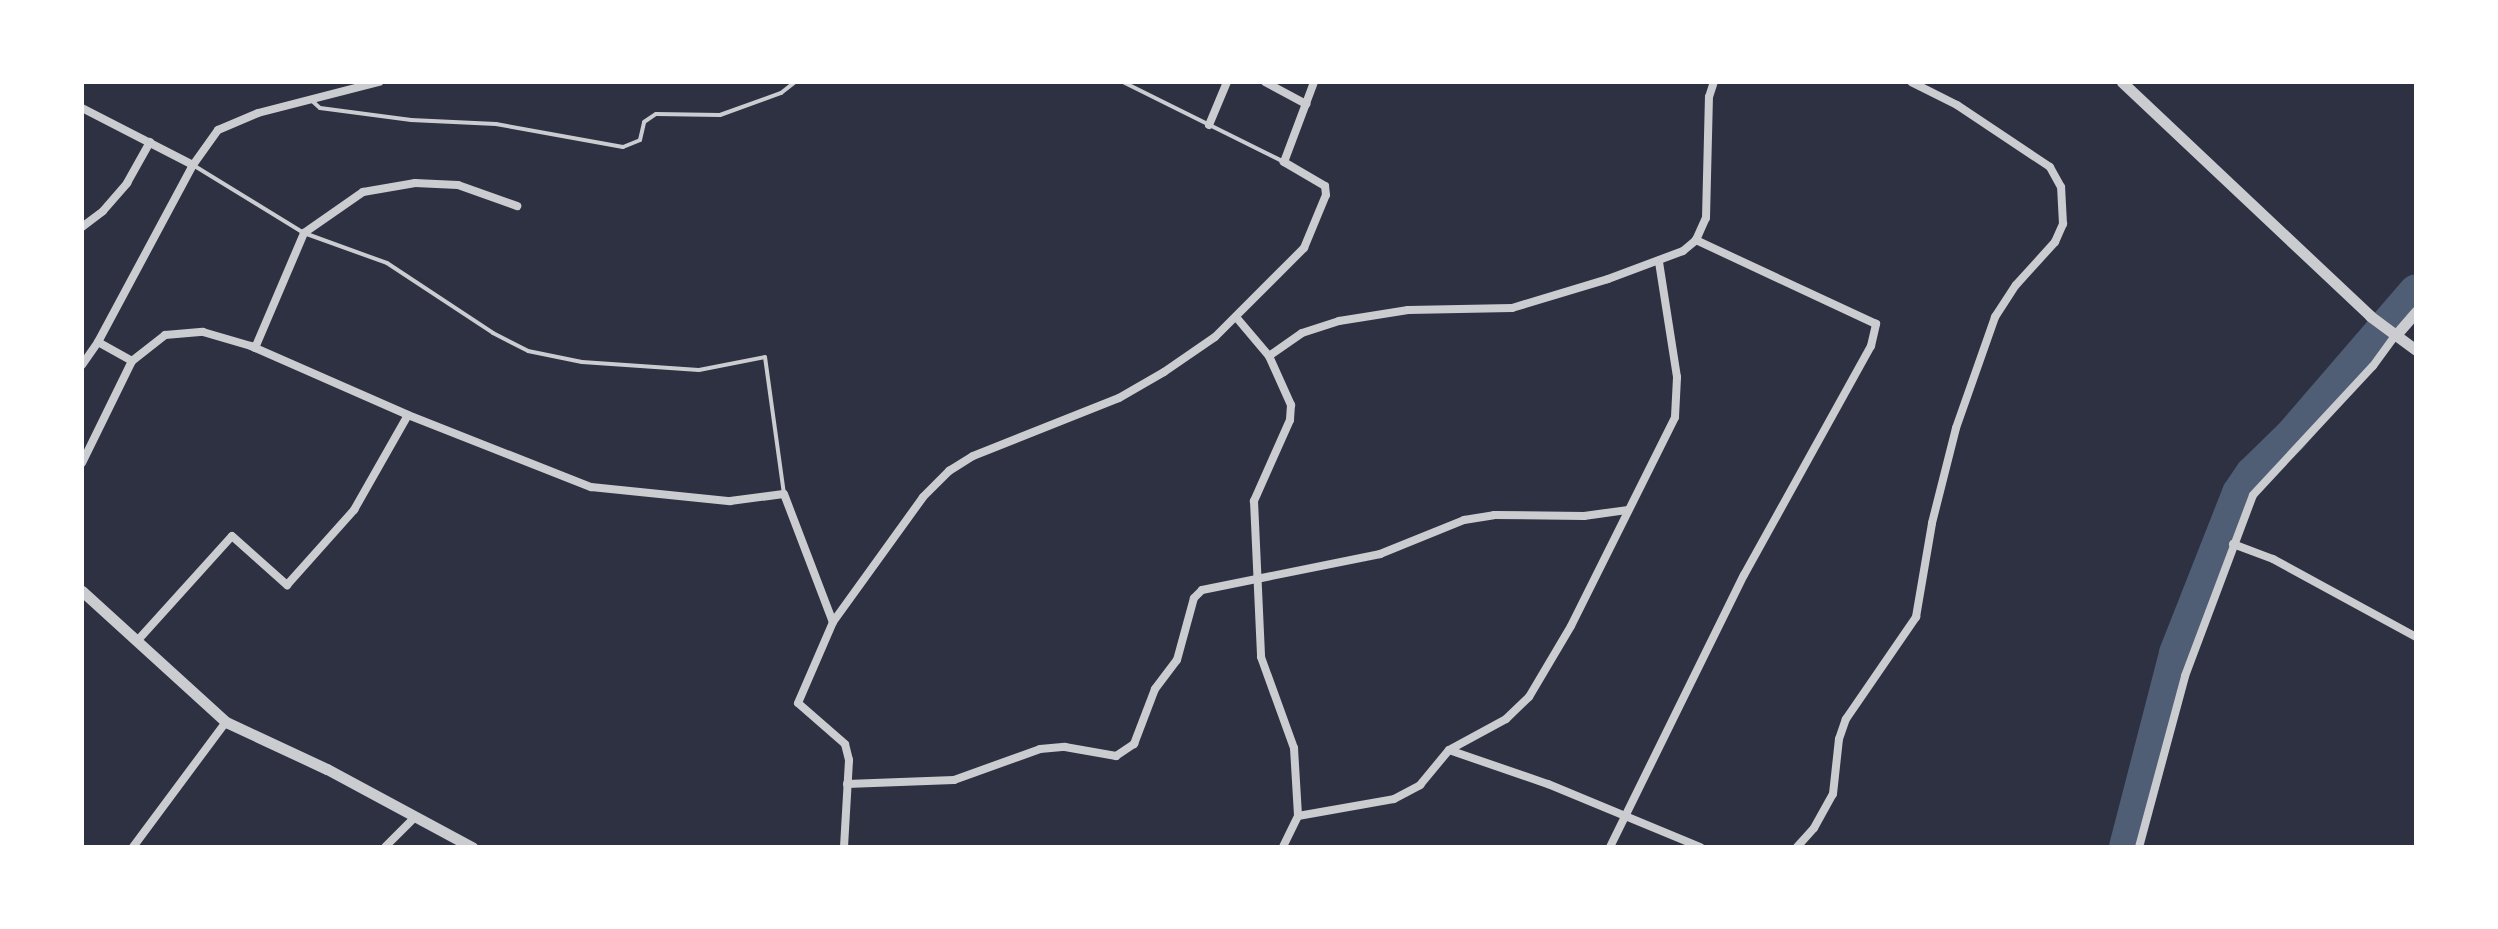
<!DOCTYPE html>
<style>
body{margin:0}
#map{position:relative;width:2498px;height:929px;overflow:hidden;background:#2d3142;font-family:Mulish,sans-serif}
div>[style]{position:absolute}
.river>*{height:34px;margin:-17px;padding:0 17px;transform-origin:17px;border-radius:17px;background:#4f5d75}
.service>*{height:4px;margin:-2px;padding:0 2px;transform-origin:2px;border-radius:2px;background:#caccd0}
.minor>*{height:8px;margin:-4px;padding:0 4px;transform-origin:4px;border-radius:4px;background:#caccd0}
.tertiary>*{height:11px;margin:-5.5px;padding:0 5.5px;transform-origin:5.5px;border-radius:5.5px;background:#caccd0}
span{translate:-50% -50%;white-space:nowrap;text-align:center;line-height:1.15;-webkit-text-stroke:8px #fff;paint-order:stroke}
.frame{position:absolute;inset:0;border:84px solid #fff;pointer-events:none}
</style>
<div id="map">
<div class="river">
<i style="left:2126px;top:847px;width:200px;rotate:-75.5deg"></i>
<i style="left:2176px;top:653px;width:172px;rotate:-68.5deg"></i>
<i style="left:2239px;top:493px;width:23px;rotate:-56deg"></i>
<i style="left:2252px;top:474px;width:54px;rotate:-44.3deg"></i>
<i style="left:2291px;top:436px;width:191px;rotate:-49.2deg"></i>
</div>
<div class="service">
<i style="left:1123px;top:82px;width:178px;rotate:26.4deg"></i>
<i style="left:310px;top:99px;width:13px;rotate:42deg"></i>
<i style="left:320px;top:108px;width:92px;rotate:7.5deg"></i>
<i style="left:411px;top:120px;width:85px;rotate:2.7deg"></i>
<i style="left:496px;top:124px;width:129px;rotate:10.3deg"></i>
<i style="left:623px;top:147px;width:18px;rotate:-22deg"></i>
<i style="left:640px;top:140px;width:18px;rotate:-77deg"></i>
<i style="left:644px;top:122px;width:14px;rotate:-34deg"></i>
<i style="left:656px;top:114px;width:64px;rotate:0.9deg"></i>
<i style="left:720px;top:115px;width:65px;rotate:-19.8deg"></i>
<i style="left:781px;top:93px;width:18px;rotate:-38deg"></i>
<i style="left:193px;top:165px;width:130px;rotate:31.5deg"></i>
<i style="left:304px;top:233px;width:88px;rotate:19.9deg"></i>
<i style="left:387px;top:263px;width:127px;rotate:33.4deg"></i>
<i style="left:493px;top:333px;width:39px;rotate:27deg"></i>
<i style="left:528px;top:351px;width:55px;rotate:11.5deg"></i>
<i style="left:582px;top:362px;width:117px;rotate:3.9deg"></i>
<i style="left:699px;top:370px;width:67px;rotate:-11.1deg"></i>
<i style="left:765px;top:357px;width:138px;rotate:82.1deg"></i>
</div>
<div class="minor">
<i style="left:1265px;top:82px;width:47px;rotate:28.2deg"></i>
<i style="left:82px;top:108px;width:125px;rotate:27.2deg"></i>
<i style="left:1209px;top:125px;width:47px;rotate:-67.3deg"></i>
<i style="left:82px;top:227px;width:26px;rotate:-37deg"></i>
<i style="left:103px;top:211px;width:37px;rotate:-49deg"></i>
<i style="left:127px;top:183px;width:47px;rotate:-60.7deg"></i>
<i style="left:1236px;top:317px;width:51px;rotate:49.8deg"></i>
<i style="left:1269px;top:356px;width:54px;rotate:65.8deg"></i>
<i style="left:1291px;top:405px;width:15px;rotate:94deg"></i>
<i style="left:1290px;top:420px;width:89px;rotate:114deg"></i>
<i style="left:1254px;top:501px;width:156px;rotate:87.4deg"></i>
<i style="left:1261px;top:657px;width:97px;rotate:70.1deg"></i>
<i style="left:1294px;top:748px;width:68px;rotate:86.6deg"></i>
<i style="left:1298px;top:816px;width:34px;rotate:116deg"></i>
<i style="left:98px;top:342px;width:39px;rotate:29deg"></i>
<i style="left:255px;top:348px;width:125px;rotate:-66.9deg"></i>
<i style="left:304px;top:233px;width:72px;rotate:-34.8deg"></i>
<i style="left:363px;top:192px;width:53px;rotate:-9.8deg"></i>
<i style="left:415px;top:183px;width:43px;rotate:2.7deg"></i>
<i style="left:458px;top:185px;width:63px;rotate:19.6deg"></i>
<i style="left:1269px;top:356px;width:40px;rotate:-34.9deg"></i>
<i style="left:1302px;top:333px;width:39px;rotate:-18deg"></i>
<i style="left:1339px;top:321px;width:70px;rotate:-9.1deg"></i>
<i style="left:1408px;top:310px;width:104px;rotate:-1.1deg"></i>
<i style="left:1512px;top:308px;width:100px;rotate:-16.8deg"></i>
<i style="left:1608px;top:279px;width:80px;rotate:-20.5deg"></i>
<i style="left:1683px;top:251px;width:17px;rotate:-40deg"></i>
<i style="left:1696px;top:240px;width:24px;rotate:-66deg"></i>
<i style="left:1706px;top:218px;width:121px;rotate:-88.6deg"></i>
<i style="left:1709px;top:97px;width:16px;rotate:-72deg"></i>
<i style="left:82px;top:365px;width:28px;rotate:-55deg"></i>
<i style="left:98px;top:342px;width:201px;rotate:-61.8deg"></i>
<i style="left:193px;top:165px;width:43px;rotate:-54.5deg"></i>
<i style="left:218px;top:130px;width:43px;rotate:-23deg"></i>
<i style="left:258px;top:113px;width:125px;rotate:-14.4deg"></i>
<i style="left:82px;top:463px;width:114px;rotate:-63.9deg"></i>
<i style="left:132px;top:361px;width:42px;rotate:-38.2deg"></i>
<i style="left:165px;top:335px;width:38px;rotate:-5deg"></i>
<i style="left:203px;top:332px;width:50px;rotate:16.3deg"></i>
<i style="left:251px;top:346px;width:171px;rotate:23.7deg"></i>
<i style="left:408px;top:415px;width:197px;rotate:21.5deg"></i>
<i style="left:591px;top:487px;width:140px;rotate:5.8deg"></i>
<i style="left:730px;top:501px;width:54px;rotate:-7.4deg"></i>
<i style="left:784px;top:494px;width:137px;rotate:69.1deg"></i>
<i style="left:2233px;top:544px;width:43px;rotate:20.6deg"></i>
<i style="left:2273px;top:559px;width:163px;rotate:28.6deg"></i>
<i style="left:138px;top:640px;width:140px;rotate:-47.9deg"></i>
<i style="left:232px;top:536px;width:74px;rotate:41.7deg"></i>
<i style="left:287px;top:585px;width:101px;rotate:-48.2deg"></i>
<i style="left:354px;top:510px;width:109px;rotate:-60.4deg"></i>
<i style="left:1449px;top:750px;width:105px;rotate:19deg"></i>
<i style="left:1548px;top:784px;width:165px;rotate:22.5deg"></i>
<i style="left:847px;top:784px;width:107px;rotate:-2.1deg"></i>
<i style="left:954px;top:780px;width:91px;rotate:-19.8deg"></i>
<i style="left:1040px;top:749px;width:25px;rotate:-5deg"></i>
<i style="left:1065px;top:747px;width:52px;rotate:10deg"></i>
<i style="left:1116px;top:756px;width:22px;rotate:-34deg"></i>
<i style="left:1134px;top:744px;width:59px;rotate:-69.1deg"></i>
<i style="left:1155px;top:689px;width:36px;rotate:-53deg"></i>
<i style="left:1177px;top:660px;width:64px;rotate:-74.7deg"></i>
<i style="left:1194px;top:598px;width:11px;rotate:-45deg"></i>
<i style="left:1202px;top:590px;width:182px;rotate:-11.4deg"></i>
<i style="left:1380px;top:554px;width:91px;rotate:-22deg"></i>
<i style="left:1464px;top:520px;width:30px;rotate:-9deg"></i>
<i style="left:1494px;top:515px;width:90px;rotate:0.6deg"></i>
<i style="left:1584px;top:516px;width:43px;rotate:-7.9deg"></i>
<i style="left:1298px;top:816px;width:97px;rotate:-10deg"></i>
<i style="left:1394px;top:799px;width:30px;rotate:-28deg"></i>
<i style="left:1420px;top:785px;width:45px;rotate:-50.4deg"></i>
<i style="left:1449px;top:750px;width:65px;rotate:-28.5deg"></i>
<i style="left:1506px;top:719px;width:32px;rotate:-44deg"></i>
<i style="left:1529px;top:697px;width:82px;rotate:-59.4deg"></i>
<i style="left:1571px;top:626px;width:233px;rotate:-63.5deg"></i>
<i style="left:1675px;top:417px;width:40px;rotate:-87.1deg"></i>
<i style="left:1677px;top:377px;width:116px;rotate:-98.9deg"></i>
<i style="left:133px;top:847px;width:156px;rotate:-53.4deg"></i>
<i style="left:385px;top:847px;width:42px;rotate:-45deg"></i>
<i style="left:844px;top:847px;width:87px;rotate:-86.7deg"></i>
<i style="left:849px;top:760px;width:16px;rotate:-104deg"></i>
<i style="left:845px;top:744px;width:62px;rotate:-138.9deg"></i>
<i style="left:798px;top:703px;width:88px;rotate:-66.6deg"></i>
<i style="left:833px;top:622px;width:154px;rotate:-54.2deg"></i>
<i style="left:923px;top:497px;width:37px;rotate:-45deg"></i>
<i style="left:949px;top:471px;width:28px;rotate:-32deg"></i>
<i style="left:973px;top:456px;width:157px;rotate:-21.7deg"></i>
<i style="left:1119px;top:398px;width:52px;rotate:-30deg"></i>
<i style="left:1164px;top:372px;width:62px;rotate:-34.5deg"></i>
<i style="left:1215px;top:337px;width:126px;rotate:-45deg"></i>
<i style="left:1304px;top:248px;width:57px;rotate:-67.5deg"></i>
<i style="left:1326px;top:195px;width:9px;rotate:-96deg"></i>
<i style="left:1325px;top:186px;width:48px;rotate:-149.7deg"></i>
<i style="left:1284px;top:162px;width:85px;rotate:-69.4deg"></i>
<i style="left:1610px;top:847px;width:303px;rotate:-63.8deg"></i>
<i style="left:1744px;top:575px;width:262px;rotate:-61deg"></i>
<i style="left:1871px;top:346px;width:23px;rotate:-77deg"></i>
<i style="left:1876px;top:324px;width:199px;rotate:-155deg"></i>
<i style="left:1797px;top:847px;width:25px;rotate:-48deg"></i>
<i style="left:1814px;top:828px;width:39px;rotate:-61deg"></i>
<i style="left:1833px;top:794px;width:55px;rotate:-83.8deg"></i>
<i style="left:1839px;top:739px;width:21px;rotate:-71deg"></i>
<i style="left:1846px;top:719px;width:124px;rotate:-55.5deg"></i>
<i style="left:1916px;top:617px;width:95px;rotate:-80.3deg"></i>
<i style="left:1932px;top:523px;width:98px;rotate:-75.8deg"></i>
<i style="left:1956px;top:428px;width:118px;rotate:-70.6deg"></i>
<i style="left:1995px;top:317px;width:38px;rotate:-57deg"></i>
<i style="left:2016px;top:285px;width:58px;rotate:-47.8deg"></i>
<i style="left:2055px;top:242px;width:20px;rotate:-66deg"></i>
<i style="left:2063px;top:224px;width:37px;rotate:-93deg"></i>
<i style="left:2061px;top:187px;width:23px;rotate:-119deg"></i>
<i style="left:2050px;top:167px;width:112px;rotate:-146.3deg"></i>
<i style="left:1957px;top:105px;width:51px;rotate:-153.4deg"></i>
<i style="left:2139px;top:847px;width:177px;rotate:-74.9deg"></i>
<i style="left:2185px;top:676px;width:193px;rotate:-69.4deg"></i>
<i style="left:2253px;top:495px;width:176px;rotate:-47.1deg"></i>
<i style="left:2373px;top:366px;width:37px;rotate:-54deg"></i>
</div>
<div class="tertiary">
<i style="left:2122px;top:82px;width:341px;rotate:43.3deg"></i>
<i style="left:2370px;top:316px;width:57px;rotate:36.5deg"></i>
<i style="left:2395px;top:336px;width:32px;rotate:-49deg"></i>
<i style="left:82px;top:591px;width:195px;rotate:42.3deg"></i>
<i style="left:226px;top:722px;width:111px;rotate:25deg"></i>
<i style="left:327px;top:769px;width:165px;rotate:28.3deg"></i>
</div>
<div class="frame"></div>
</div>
